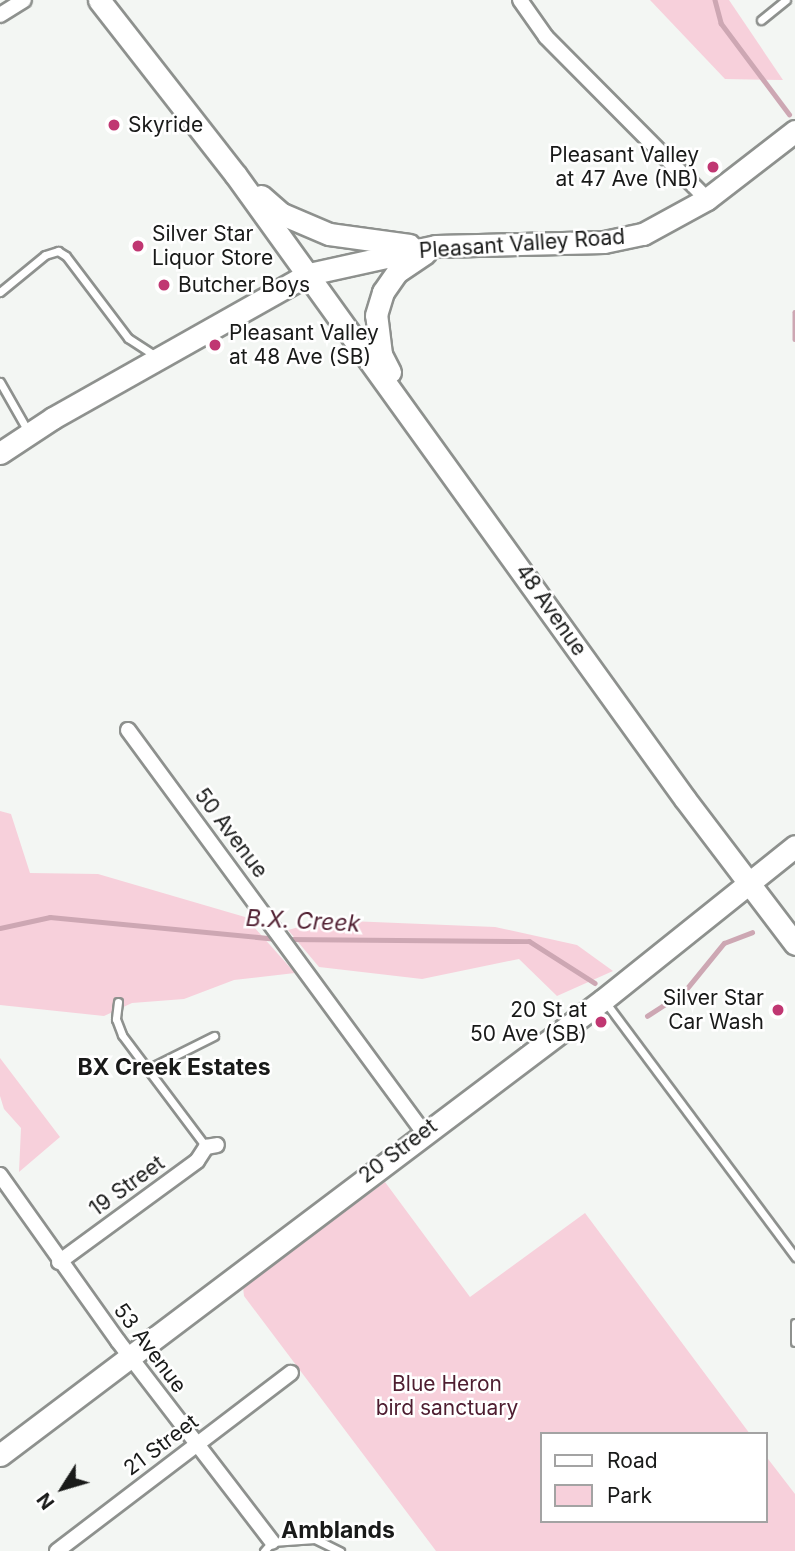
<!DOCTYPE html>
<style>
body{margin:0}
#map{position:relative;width:795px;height:1551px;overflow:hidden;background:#f3f6f3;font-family:Inter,sans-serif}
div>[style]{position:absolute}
.green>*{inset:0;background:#f7d0db}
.stream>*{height:4.5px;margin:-2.25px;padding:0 2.25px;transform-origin:2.25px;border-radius:2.25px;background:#cda7b3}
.roads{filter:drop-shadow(2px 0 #8e918e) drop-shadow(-2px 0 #8e918e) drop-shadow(0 2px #8e918e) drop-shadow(0 -2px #8e918e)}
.lane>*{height:7px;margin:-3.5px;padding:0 3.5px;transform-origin:3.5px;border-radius:3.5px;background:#fff}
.street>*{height:14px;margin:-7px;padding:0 7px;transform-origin:7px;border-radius:7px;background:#fff}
.secondary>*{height:21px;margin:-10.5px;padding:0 10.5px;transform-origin:10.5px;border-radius:10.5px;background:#fff}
.dots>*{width:19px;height:19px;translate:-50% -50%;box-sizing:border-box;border:4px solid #fff;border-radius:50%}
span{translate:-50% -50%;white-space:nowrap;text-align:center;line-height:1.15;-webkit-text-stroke:5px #fff;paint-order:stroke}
.poi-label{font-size:21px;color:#191a19}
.left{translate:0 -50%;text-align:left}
.right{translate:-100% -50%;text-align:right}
.street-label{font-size:21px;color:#191a19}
.park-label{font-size:21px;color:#4e1d30}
.water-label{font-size:23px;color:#512032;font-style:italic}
.neighbourhood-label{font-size:23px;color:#191a19;font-weight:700}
.legend{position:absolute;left:540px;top:1432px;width:228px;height:91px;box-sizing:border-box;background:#fff;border:2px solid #a3a3a3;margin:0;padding:9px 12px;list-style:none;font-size:21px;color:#191a19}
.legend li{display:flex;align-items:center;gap:14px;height:35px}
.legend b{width:35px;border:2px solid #a3a3a3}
.north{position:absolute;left:28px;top:1453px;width:70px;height:70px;-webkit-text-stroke:5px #fff;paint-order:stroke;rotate:233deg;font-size:19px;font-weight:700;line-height:28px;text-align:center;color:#191a19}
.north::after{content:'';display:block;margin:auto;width:24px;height:32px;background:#191a19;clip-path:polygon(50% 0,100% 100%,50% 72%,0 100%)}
</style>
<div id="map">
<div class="green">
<i style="clip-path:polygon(650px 0,729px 0,783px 80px,725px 79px)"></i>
<i style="clip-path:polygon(0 811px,11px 814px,30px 873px,98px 874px,245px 917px,295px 973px,234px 980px,184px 999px,132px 1003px,104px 1016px,0 1005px)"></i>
<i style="clip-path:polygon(325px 920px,495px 927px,577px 945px,613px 971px,557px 996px,519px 959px,422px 979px,319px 967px,288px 930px)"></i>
<i style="clip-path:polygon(0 1058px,60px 1137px,19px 1172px,21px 1128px,4px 1109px,0 1096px)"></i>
<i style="clip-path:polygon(385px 1182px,470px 1297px,585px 1213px,750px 1434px,541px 1434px,541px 1521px,765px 1521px,765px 1455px,795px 1494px,795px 1551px,436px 1551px,244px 1296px,243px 1287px)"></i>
</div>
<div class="stream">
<i style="left:715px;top:0;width:24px;rotate:75deg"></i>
<i style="left:721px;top:23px;width:114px;rotate:53.2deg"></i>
<i style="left:795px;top:312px;width:27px;rotate:90deg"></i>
<i style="left:0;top:928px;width:51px;rotate:-12.4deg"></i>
<i style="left:50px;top:917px;width:228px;rotate:5.5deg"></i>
<i style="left:286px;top:939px;width:243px;rotate:0.5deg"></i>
<i style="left:529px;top:941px;width:78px;rotate:32.5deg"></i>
<i style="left:647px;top:1016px;width:44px;rotate:-33deg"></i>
<i style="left:684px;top:992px;width:63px;rotate:-50.8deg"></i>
<i style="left:724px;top:943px;width:30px;rotate:-21deg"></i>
</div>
<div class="roads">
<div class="lane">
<i style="left:761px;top:20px;width:32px;rotate:-39deg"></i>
<i style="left:0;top:292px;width:58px;rotate:-39.4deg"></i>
<i style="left:45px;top:255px;width:14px;rotate:-17deg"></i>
<i style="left:58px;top:251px;width:9px;rotate:32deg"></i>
<i style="left:66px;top:256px;width:103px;rotate:52.9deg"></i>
<i style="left:128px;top:338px;width:33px;rotate:33deg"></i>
<i style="left:0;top:382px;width:59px;rotate:60.4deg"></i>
<i style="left:118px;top:1002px;width:17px;rotate:97deg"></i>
<i style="left:116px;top:1019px;width:17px;rotate:69deg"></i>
<i style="left:122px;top:1035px;width:140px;rotate:53.1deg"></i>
<i style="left:606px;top:1003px;width:317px;rotate:53.3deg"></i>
<i style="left:148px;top:1069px;width:74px;rotate:-26.6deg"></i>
<i style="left:795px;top:1323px;width:19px;rotate:90deg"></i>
<i style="left:264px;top:1551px;width:12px;rotate:-48deg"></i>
<i style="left:272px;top:1542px;width:43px;rotate:-4deg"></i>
<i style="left:315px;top:1539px;width:28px;rotate:26deg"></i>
</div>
<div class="street">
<i style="left:520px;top:0;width:45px;rotate:54.9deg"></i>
<i style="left:546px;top:37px;width:228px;rotate:45.2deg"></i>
<i style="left:0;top:15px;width:28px;rotate:-32deg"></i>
<i style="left:128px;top:730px;width:498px;rotate:53.7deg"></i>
<i style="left:0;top:1175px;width:204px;rotate:54.6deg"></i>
<i style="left:118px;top:1341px;width:253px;rotate:52.5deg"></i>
<i style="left:59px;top:1262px;width:171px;rotate:-36.2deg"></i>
<i style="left:197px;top:1161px;width:17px;rotate:-57deg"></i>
<i style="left:206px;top:1147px;width:11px;rotate:-10deg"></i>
<i style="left:57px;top:1551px;width:294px;rotate:-37.3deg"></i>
</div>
<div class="secondary">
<i style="left:99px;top:0;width:221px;rotate:52deg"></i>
<i style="left:235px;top:174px;width:770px;rotate:54.25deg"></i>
<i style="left:685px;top:799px;width:182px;rotate:52.8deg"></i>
<i style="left:261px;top:196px;width:28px;rotate:41deg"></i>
<i style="left:282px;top:214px;width:51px;rotate:23.1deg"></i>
<i style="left:329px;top:234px;width:81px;rotate:7.8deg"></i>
<i style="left:390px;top:372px;width:20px;rotate:-117deg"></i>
<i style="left:381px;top:354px;width:39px;rotate:-97deg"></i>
<i style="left:376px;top:315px;width:24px;rotate:-73deg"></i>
<i style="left:383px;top:292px;width:24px;rotate:-55deg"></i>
<i style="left:397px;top:272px;width:34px;rotate:-34deg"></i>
<i style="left:0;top:453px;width:64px;rotate:-33.4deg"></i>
<i style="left:53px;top:418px;width:294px;rotate:-29.4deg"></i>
<i style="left:309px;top:274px;width:130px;rotate:-12.4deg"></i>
<i style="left:436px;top:246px;width:168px;rotate:-1.4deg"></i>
<i style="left:604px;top:242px;width:40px;rotate:-12deg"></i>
<i style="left:643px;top:234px;width:73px;rotate:-28.7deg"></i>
<i style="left:707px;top:199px;width:111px;rotate:-37.7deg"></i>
<i style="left:0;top:1455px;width:755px;rotate:-37.04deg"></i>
<i style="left:603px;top:1000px;width:246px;rotate:-38.7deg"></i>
</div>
</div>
<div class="dots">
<i style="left:114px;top:125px;background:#c03772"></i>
<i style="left:713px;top:167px;background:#c03772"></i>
<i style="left:138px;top:246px;background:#c03772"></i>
<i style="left:164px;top:285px;background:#c03772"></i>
<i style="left:215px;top:345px;background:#c03772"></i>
<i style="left:778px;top:1010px;background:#c03772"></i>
<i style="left:601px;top:1022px;background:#c03772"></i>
</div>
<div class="poi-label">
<span class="left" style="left:128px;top:125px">Skyride</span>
<span class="right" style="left:699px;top:167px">Pleasant Valley<br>at 47 Ave (NB)</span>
<span class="left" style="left:152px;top:246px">Silver Star<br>Liquor Store</span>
<span class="left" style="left:178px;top:285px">Butcher Boys</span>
<span class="left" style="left:229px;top:345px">Pleasant Valley<br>at 48 Ave (SB)</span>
<span class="right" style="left:764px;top:1010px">Silver Star<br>Car Wash</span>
<span class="right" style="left:587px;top:1022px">20 St at<br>50 Ave (SB)</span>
</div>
<div class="street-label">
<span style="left:522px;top:244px;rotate:-4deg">Pleasant Valley Road</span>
<span style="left:551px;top:610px;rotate:55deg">48 Avenue</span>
<span style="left:231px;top:833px;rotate:53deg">50 Avenue</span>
<span style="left:398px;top:1151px;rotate:-37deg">20 Street</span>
<span style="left:127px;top:1186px;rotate:-36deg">19 Street</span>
<span style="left:150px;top:1348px;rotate:53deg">53 Avenue</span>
<span style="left:161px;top:1445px;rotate:-37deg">21 Street</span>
</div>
<div class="park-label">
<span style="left:447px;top:1396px">Blue Heron<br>bird sanctuary</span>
</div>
<div class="water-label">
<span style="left:303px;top:921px;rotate:3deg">B.X. Creek</span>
</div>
<div class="neighbourhood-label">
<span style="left:174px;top:1067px">BX Creek Estates</span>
<span style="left:338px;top:1530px">Amblands</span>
</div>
<ul class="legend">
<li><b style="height:9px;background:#fff"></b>Road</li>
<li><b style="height:19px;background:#f7d0db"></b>Park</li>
</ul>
<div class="north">N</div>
</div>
